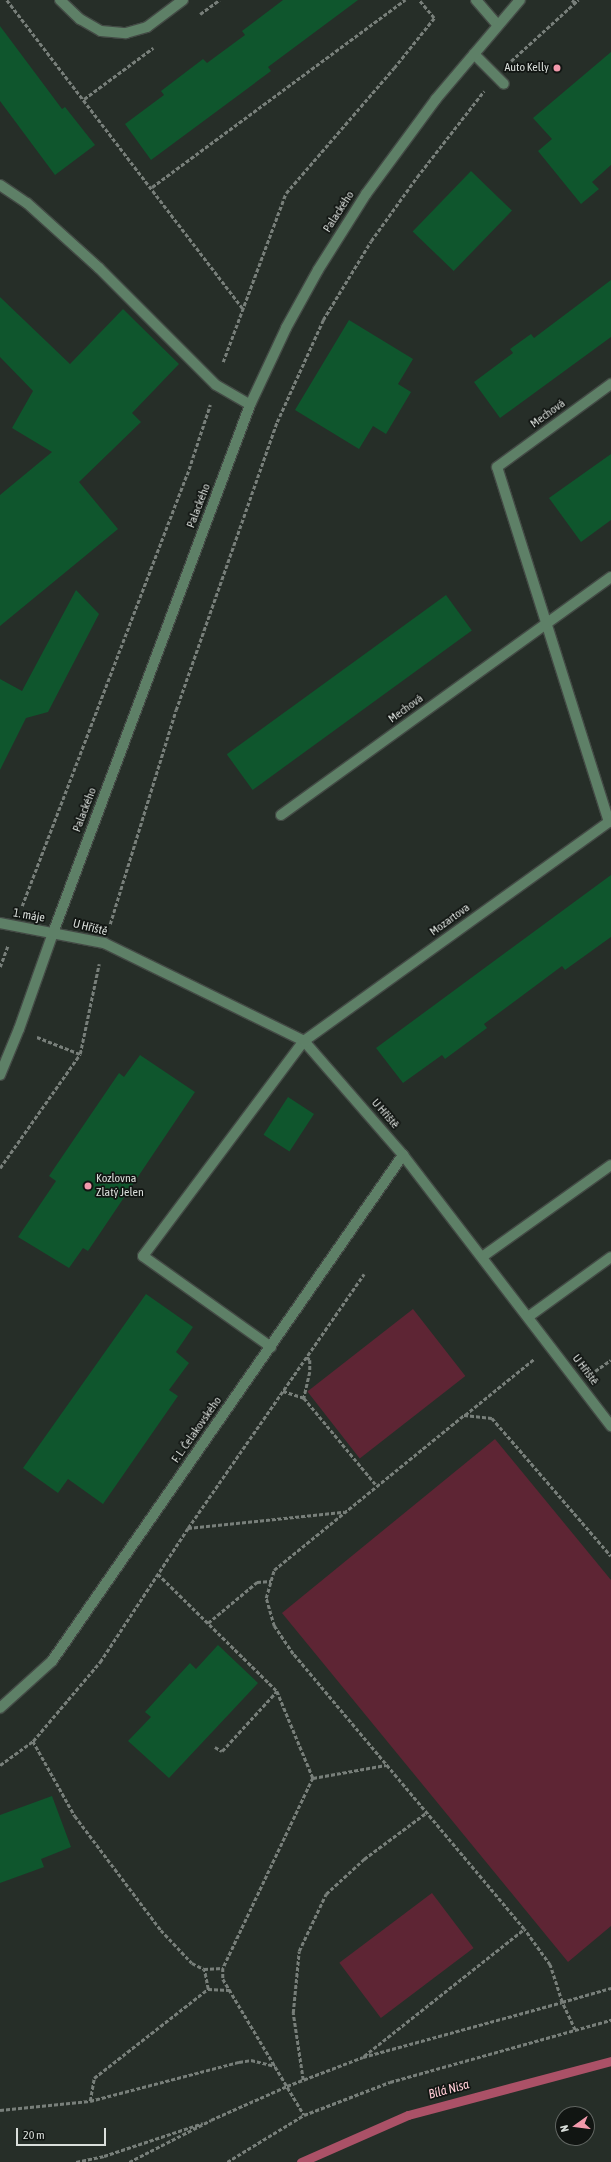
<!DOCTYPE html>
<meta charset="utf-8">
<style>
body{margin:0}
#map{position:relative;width:611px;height:2162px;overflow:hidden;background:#262e28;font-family:"Asap Condensed",sans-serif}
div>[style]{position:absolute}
.green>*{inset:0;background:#5e2534;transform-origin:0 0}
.stream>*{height:9px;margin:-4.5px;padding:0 4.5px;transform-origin:4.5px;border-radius:4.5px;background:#ab5167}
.building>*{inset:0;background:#0f562d;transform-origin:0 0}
.path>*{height:2.5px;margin-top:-1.25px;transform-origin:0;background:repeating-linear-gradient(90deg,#787f7a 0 4px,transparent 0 6px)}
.roads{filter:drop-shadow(1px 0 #434a45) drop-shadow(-1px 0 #434a45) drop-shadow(0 1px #434a45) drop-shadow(0 -1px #434a45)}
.minor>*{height:10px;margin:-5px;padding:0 5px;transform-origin:5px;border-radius:5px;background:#5e8067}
.dots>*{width:11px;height:11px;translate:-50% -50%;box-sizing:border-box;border:2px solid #111512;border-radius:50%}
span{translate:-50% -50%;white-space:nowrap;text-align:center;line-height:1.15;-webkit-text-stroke:3.5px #111512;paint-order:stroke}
.poi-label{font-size:12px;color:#dadfdb}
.right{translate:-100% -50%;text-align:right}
.left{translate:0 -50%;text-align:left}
.street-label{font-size:12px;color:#dadfdb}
.water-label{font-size:13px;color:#fcc9d2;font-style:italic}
.north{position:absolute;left:555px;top:2106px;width:40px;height:40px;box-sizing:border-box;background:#111512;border:1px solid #616662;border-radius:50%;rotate:256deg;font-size:11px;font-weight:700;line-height:16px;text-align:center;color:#dadfdb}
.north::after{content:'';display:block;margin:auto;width:14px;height:18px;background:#f39aac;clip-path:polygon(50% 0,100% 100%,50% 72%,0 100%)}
.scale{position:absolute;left:16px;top:2128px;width:90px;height:18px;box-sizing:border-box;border:2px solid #dadfdb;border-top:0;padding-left:5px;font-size:12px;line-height:14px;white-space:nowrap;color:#dadfdb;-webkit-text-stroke:3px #111512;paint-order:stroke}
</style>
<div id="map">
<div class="green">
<i style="left:413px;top:1309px;width:85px;height:134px;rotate:52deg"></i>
<i style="clip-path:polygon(495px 1439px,611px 1580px,611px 1926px,568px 1962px,282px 1613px)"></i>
<i style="left:432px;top:1893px;width:69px;height:116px;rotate:53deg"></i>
</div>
<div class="stream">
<i style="left:301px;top:2162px;width:117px;rotate:-23.7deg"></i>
<i style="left:408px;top:2115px;width:210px;rotate:-14.9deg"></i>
</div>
<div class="building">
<i style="clip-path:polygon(283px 0,358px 0,268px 67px,271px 71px,151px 160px,125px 124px,164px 95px,161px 91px,203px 59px,207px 63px,245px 35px,242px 31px)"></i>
<i style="clip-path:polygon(0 26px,62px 109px,65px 107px,95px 145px,55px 175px,0 101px)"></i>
<i style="clip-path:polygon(611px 52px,611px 165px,592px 182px,599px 189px,581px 204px,538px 151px,552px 139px,533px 118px)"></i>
<i style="left:471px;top:171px;width:57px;height:84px;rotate:44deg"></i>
<i style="clip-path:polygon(611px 280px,611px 337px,500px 418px,474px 382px,513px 353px,510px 349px,531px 334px,534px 338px)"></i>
<i style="clip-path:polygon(0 297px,70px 364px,123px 309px,179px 364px,132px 413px,141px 422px,79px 482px,118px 529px,0 626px,0 495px,52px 452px,12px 428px,33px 391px,0 357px)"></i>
<i style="clip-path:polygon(349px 320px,413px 359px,398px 384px,411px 392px,386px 434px,373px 426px,359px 449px,295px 410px)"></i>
<i style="clip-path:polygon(611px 454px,611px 520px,581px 542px,549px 498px)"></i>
<i style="clip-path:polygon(76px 590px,99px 614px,48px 712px,26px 718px,0 770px,0 679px,22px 691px)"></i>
<i style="left:446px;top:595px;width:44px;height:271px;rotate:54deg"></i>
<i style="clip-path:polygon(611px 875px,611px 937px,565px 970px,562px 966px,484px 1024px,487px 1028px,445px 1059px,442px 1055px,403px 1083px,376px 1048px)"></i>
<i style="clip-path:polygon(140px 1055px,195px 1092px,88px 1251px,83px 1248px,69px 1268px,18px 1237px,56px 1181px,49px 1176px,119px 1073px,124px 1077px)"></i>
<i style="left:288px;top:1097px;width:31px;height:45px;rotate:33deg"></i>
<i style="clip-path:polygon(146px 1294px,193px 1327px,176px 1352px,189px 1363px,169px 1390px,178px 1396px,103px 1504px,68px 1479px,58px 1493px,23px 1468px)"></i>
<i style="clip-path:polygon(218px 1645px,258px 1683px,169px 1778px,128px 1741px,151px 1717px,145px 1712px,190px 1663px,196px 1669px)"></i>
<i style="clip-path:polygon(52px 1796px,71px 1847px,41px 1859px,44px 1867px,0 1883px,0 1815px)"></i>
</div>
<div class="path">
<i style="left:7px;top:0;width:389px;rotate:52.6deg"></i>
<i style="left:572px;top:0;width:5px;rotate:37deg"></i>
<i style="left:200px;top:14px;width:24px;rotate:-36deg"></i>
<i style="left:511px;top:61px;width:91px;rotate:-42.3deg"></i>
<i style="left:84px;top:99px;width:86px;rotate:-36.5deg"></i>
<i style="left:152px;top:187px;width:315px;rotate:-36.5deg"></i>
<i style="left:223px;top:362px;width:180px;rotate:-69.6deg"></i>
<i style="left:286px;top:193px;width:165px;rotate:-49.2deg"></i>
<i style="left:394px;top:68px;width:64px;rotate:-51.3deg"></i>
<i style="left:434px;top:18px;width:23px;rotate:-130deg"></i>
<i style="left:22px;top:906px;width:462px;rotate:-69.1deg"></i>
<i style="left:187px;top:475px;width:74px;rotate:-71.8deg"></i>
<i style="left:110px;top:924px;width:224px;rotate:-72.9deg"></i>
<i style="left:176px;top:710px;width:305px;rotate:-70.7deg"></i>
<i style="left:277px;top:422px;width:112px;rotate:-65.7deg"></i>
<i style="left:323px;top:320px;width:92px;rotate:-58.7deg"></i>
<i style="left:371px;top:241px;width:79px;rotate:-54.3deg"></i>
<i style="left:417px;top:177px;width:109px;rotate:-52.1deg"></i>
<i style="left:0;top:967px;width:23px;rotate:-70deg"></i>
<i style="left:37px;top:1037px;width:46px;rotate:21.6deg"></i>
<i style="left:0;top:1168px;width:139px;rotate:-54.9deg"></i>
<i style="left:80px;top:1054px;width:92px;rotate:-78.1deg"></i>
<i style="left:307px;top:1357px;width:4px;rotate:45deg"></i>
<i style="left:310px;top:1360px;width:12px;rotate:90deg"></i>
<i style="left:310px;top:1372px;width:27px;rotate:103deg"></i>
<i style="left:304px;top:1398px;width:114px;rotate:50.3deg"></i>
<i style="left:595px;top:1371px;width:19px;rotate:-35deg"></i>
<i style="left:283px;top:1391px;width:22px;rotate:18deg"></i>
<i style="left:465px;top:1415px;width:89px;rotate:-39.1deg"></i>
<i style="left:188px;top:1528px;width:157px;rotate:-5.9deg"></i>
<i style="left:158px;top:1574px;width:167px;rotate:44.5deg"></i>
<i style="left:277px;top:1691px;width:94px;rotate:67.5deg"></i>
<i style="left:313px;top:1778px;width:210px;rotate:115.3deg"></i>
<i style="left:223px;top:1968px;width:11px;rotate:90deg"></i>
<i style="left:223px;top:1979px;width:158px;rotate:59.2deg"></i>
<i style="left:208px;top:1623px;width:64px;rotate:-39.9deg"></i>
<i style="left:257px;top:1582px;width:14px;rotate:-4deg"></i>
<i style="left:33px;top:1741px;width:86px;rotate:60.8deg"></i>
<i style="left:75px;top:1816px;width:143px;rotate:53deg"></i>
<i style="left:161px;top:1930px;width:45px;rotate:46.8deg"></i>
<i style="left:192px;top:1963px;width:13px;rotate:27deg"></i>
<i style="left:204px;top:1969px;width:19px;rotate:-3deg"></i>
<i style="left:215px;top:1747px;width:8px;rotate:30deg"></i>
<i style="left:222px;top:1751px;width:81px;rotate:-47.5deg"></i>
<i style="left:0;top:1765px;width:41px;rotate:-36deg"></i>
<i style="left:33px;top:1741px;width:104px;rotate:-49.7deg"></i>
<i style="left:100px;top:1662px;width:160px;rotate:-56.7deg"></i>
<i style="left:188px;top:1528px;width:309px;rotate:-55.3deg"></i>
<i style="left:313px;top:1778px;width:74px;rotate:-10.1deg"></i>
<i style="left:208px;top:1989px;width:21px;rotate:3deg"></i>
<i style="left:575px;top:2030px;width:31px;rotate:-115deg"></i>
<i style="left:562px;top:2002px;width:51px;rotate:-15.9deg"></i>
<i style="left:364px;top:2056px;width:204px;rotate:-38.4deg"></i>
<i style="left:303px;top:2080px;width:68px;rotate:-98.5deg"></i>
<i style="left:293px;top:2013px;width:62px;rotate:-84.5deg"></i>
<i style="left:299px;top:1951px;width:63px;rotate:-64.7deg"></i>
<i style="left:326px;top:1894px;width:52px;rotate:-42.6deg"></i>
<i style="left:364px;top:1859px;width:77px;rotate:-36.6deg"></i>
<i style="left:90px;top:2101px;width:23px;rotate:-80deg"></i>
<i style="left:94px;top:2078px;width:145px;rotate:-38deg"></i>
<i style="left:208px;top:1989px;width:20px;rotate:-101deg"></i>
<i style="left:0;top:2110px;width:90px;rotate:-5.7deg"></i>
<i style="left:90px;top:2101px;width:154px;rotate:-14.7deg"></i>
<i style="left:239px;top:2062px;width:12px;rotate:-9deg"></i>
<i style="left:251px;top:2060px;width:25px;rotate:14deg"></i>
<i style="left:76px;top:2162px;width:29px;rotate:-12deg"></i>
<i style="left:104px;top:2156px;width:104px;rotate:-18.4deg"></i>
<i style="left:129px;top:2162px;width:92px;rotate:-27.1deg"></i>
<i style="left:211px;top:2120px;width:83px;rotate:-24.1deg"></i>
<i style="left:287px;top:2086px;width:81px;rotate:-20.9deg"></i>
<i style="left:363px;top:2057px;width:206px;rotate:-15.4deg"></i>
<i style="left:562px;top:2002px;width:39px;rotate:-108deg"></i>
<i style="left:550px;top:1965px;width:44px;rotate:-125.8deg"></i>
<i style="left:524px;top:1929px;width:359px;rotate:-130deg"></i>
<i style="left:293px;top:1654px;width:34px;rotate:-124deg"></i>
<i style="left:274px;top:1626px;width:29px;rotate:-106deg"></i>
<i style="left:266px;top:1598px;width:29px;rotate:-74deg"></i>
<i style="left:274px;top:1570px;width:245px;rotate:-39.2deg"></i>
<i style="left:464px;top:1415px;width:28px;rotate:6deg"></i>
<i style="left:492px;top:1418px;width:182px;rotate:49.2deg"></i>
<i style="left:227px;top:2162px;width:90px;rotate:-31.4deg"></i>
<i style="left:304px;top:2115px;width:92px;rotate:-21deg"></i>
<i style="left:390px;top:2082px;width:230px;rotate:-15.7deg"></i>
</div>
<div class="roads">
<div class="minor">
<i style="left:60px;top:0;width:28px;rotate:44deg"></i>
<i style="left:80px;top:19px;width:24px;rotate:30deg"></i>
<i style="left:101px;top:31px;width:25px;rotate:5deg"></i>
<i style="left:126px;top:33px;width:22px;rotate:-16deg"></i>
<i style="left:147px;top:27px;width:45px;rotate:-36.9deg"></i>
<i style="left:476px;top:0;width:33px;rotate:49deg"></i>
<i style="left:474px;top:54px;width:42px;rotate:45deg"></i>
<i style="left:0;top:185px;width:32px;rotate:34deg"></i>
<i style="left:27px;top:203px;width:97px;rotate:42.1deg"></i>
<i style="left:99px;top:268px;width:165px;rotate:45deg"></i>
<i style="left:216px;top:385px;width:39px;rotate:30deg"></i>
<i style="left:281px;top:815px;width:407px;rotate:-35.8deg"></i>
<i style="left:609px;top:822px;width:372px;rotate:-107.5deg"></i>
<i style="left:497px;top:467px;width:141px;rotate:-36.1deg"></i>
<i style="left:0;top:923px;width:106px;rotate:10.9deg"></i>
<i style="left:104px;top:943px;width:223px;rotate:26.1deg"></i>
<i style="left:304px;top:1041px;width:151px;rotate:49deg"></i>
<i style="left:403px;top:1155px;width:342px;rotate:52.5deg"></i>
<i style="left:0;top:1075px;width:50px;rotate:-67.6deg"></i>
<i style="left:19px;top:1029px;width:102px;rotate:-70.5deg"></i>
<i style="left:53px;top:933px;width:564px;rotate:-69.54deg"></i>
<i style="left:250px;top:405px;width:85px;rotate:-64.9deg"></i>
<i style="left:286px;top:328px;width:66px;rotate:-61.1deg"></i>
<i style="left:318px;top:270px;width:90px;rotate:-57.7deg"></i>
<i style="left:366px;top:194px;width:118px;rotate:-53.6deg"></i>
<i style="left:436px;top:99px;width:130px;rotate:-49.7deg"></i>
<i style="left:482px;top:1257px;width:158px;rotate:-35.5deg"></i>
<i style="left:528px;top:1317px;width:102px;rotate:-35.9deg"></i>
<i style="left:271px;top:1347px;width:157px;rotate:-144.6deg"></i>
<i style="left:143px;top:1256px;width:269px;rotate:-53.2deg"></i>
<i style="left:304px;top:1041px;width:378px;rotate:-35.7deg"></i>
<i style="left:0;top:1708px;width:70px;rotate:-42.1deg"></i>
<i style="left:52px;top:1661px;width:616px;rotate:-55.25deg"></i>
</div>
</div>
<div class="dots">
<i style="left:557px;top:68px;background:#f39aac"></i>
<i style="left:88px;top:1186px;background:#f39aac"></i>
</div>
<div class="poi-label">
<span class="right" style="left:549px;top:68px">Auto Kelly</span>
<span class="left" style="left:96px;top:1186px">Kozlovna<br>Zlatý Jelen</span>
</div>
<div class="street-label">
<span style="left:339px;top:212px;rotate:-57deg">Palackého</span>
<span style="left:548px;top:414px;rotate:-36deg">Mechová</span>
<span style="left:199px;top:506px;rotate:-69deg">Palackého</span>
<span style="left:406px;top:709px;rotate:-36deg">Mechová</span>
<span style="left:85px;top:810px;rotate:-69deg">Palackého</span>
<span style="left:29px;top:916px;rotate:10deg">1. máje</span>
<span style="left:450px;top:920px;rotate:-36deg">Mozartova</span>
<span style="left:90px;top:928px;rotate:14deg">U Hřiště</span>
<span style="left:385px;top:1114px;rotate:49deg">U Hřiště</span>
<span style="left:585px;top:1370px;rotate:53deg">U Hřiště</span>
<span style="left:197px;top:1430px;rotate:-55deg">F. L. Čelakovského</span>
</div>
<div class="water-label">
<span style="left:449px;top:2090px;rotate:-15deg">Bílá Nisa</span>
</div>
<div class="north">N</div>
<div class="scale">20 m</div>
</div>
